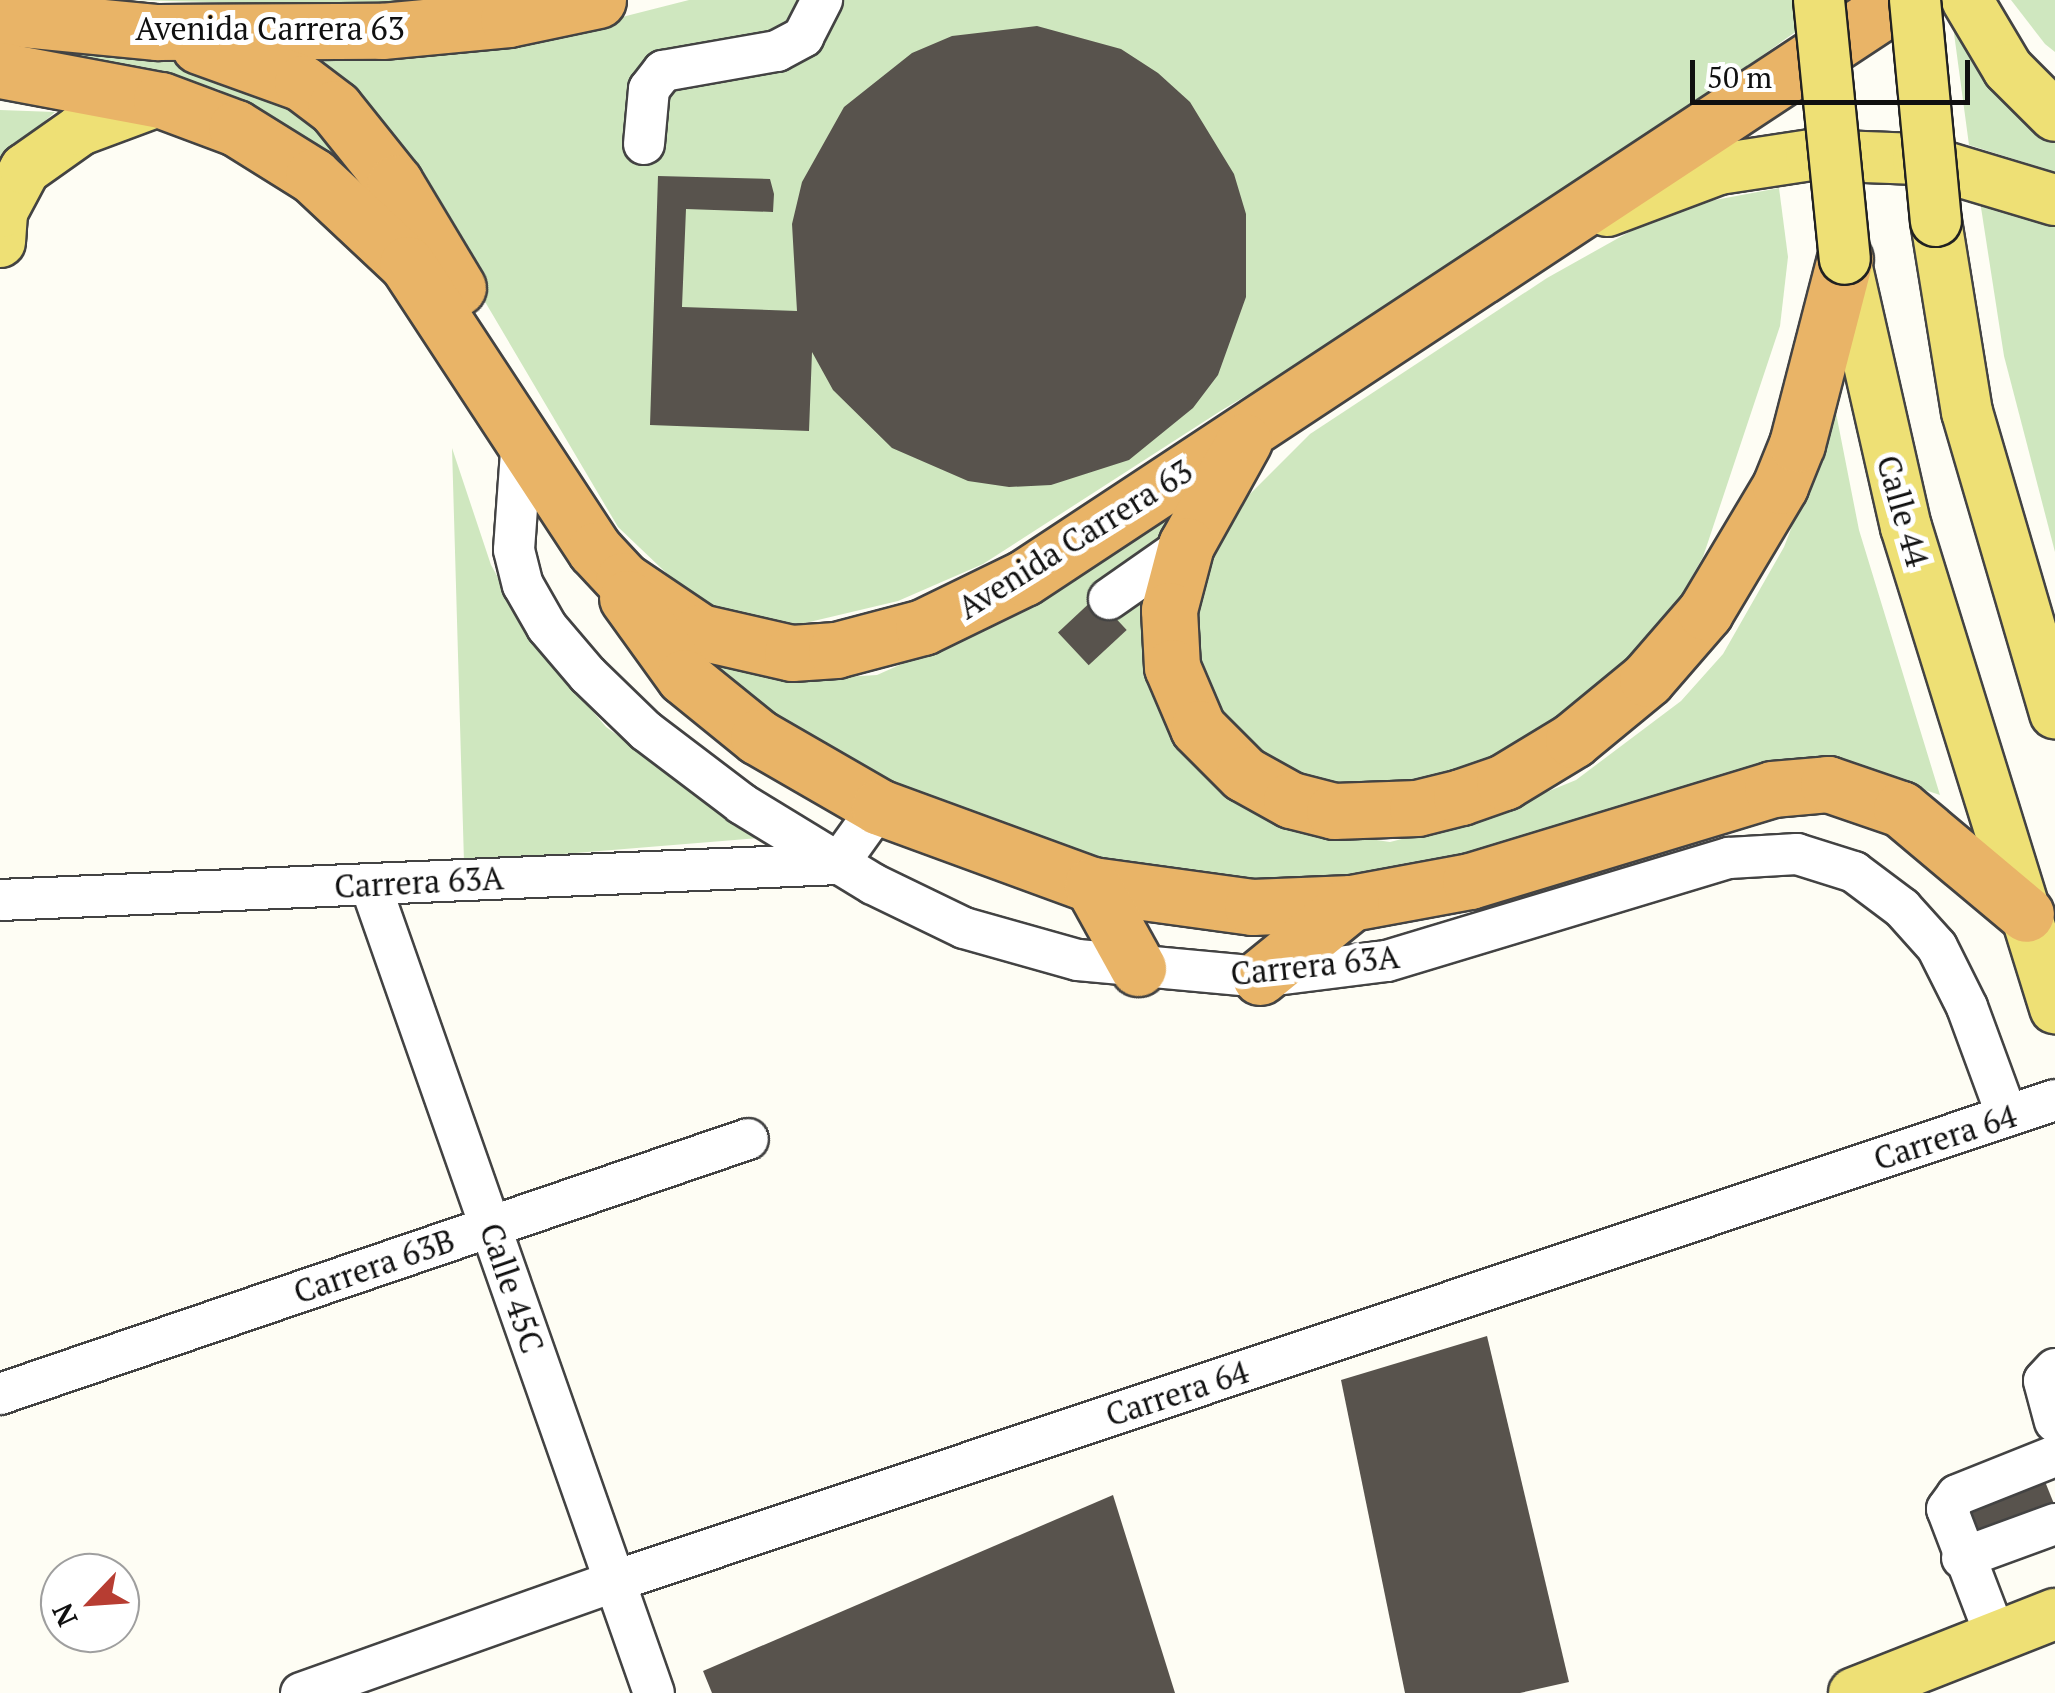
<!DOCTYPE html>
<style>
body{margin:0}
#map{position:relative;width:2055px;height:1693px;overflow:hidden;background:#fefdf4;font-family:"PT Serif",serif}
div>[style]{position:absolute}
.green>*{inset:0;background:#cfe7bf}
.building>*{inset:0;background:#58534d;transform-origin:0 0}
.roads{filter:drop-shadow(2px 0 #434343) drop-shadow(-2px 0 #434343) drop-shadow(0 2px #434343) drop-shadow(0 -2px #434343)}
.minor>*{height:40px;margin:-20px;padding:0 20px;transform-origin:20px;border-radius:20px;background:#fff}
.major>*{height:50px;margin:-25px;padding:0 25px;transform-origin:25px;border-radius:25px;background:#eee075}
.highway>*{height:55px;margin:-27.5px;padding:0 27.5px;transform-origin:27.5px;border-radius:27.5px;background:#e9b467}
.bridges{filter:drop-shadow(2px 0 #212121) drop-shadow(-2px 0 #212121) drop-shadow(0 2px #212121) drop-shadow(0 -2px #212121)}
.major-bridge>*{height:50px;margin:-25px;padding:0 25px;transform-origin:25px;border-radius:25px;background:#eee075}
span{translate:-50% -50%;white-space:nowrap;text-align:center;line-height:1.15;-webkit-text-stroke:10px #fff;paint-order:stroke}
.street-label{font-size:32px;color:#101010}
.north{position:absolute;left:40px;top:1553px;width:100px;height:100px;box-sizing:border-box;background:#fff;border:2px solid #9f9f9f;border-radius:50%;rotate:245deg;font-size:28px;font-weight:700;line-height:40px;text-align:center;color:#101010}
.north::after{content:'';display:block;margin:auto;width:35px;height:45px;background:#b73d32;clip-path:polygon(50% 0,100% 100%,50% 72%,0 100%)}
.scale{position:absolute;left:1690px;top:60px;width:280px;height:45px;box-sizing:border-box;border:5px solid #101010;border-top:0;padding-left:12px;font-size:30px;line-height:35px;white-space:nowrap;color:#101010;-webkit-text-stroke:8px #fff;paint-order:stroke}
</style>
<div id="map">
<div class="green">
<i style="clip-path:polygon(131px 0,454px 0,357px 6px)"></i>
<i style="clip-path:polygon(689px 0,1841px 0,1456px 271px,1222px 410px,983px 564px,898px 601px,801px 624px,730px 616px,682px 588px,618px 527px,432px 212px,231px 45px,434px 54px,516px 44px)"></i>
<i style="clip-path:polygon(2011px 0,2055px 0,2055px 52px,2045px 44px)"></i>
<i style="clip-path:polygon(1951px 11px,2039px 133px,2055px 143px,2055px 172px,1969px 145px)"></i>
<i style="clip-path:polygon(0 37px,186px 61px,318px 113px,370px 180px,218px 89px,69px 58px,0 52px)"></i>
<i style="clip-path:polygon(0 110px,55px 112px,0 161px)"></i>
<i style="clip-path:polygon(1779px 188px,1788px 257px,1780px 326px,1703px 557px,1653px 645px,1575px 710px,1494px 759px,1414px 786px,1335px 794px,1266px 767px,1211px 721px,1192px 661px,1201px 582px,1240px 504px,1310px 434px,1547px 278px,1672px 208px)"></i>
<i style="clip-path:polygon(1980px 201px,2055px 227px,2055px 552px,2004px 356px)"></i>
<i style="clip-path:polygon(1836px 413px,1859px 530px,1940px 795px,1838px 761px,1346px 891px,1055px 858px,827px 755px,688px 654px,781px 681px,877px 675px,1005px 618px,1178px 508px,1145px 597px,1143px 675px,1196px 762px,1315px 831px,1390px 842px,1481px 819px,1576px 780px,1681px 701px,1723px 654px,1784px 547px)"></i>
<i style="clip-path:polygon(452px 448px,491px 565px,535px 643px,606px 727px,759px 838px,464px 862px)"></i>
</div>
<div class="building">
<i style="clip-path:polygon(1037px 26px,1121px 49px,1158px 73px,1190px 102px,1234px 174px,1246px 214px,1246px 297px,1218px 375px,1193px 408px,1129px 460px,1051px 485px,1009px 487px,968px 481px,892px 448px,833px 390px,812px 352px,809px 431px,650px 425px,658px 176px,770px 179px,774px 194px,773px 212px,686px 209px,682px 307px,797px 311px,792px 224px,802px 182px,844px 107px,912px 53px,952px 36px)"></i>
<i style="left:1096px;top:597px;width:45px;height:52px;rotate:47deg"></i>
<i style="clip-path:polygon(1487px 1336px,1569px 1682px,1520px 1693px,1405px 1693px,1341px 1380px)"></i>
<i style="left:2044px;top:1479px;width:29px;height:95px;rotate:68deg"></i>
<i style="clip-path:polygon(1113px 1495px,1175px 1693px,712px 1693px,703px 1671px)"></i>
</div>
<div class="roads">
<div class="minor">
<i style="left:644px;top:144px;width:55px;rotate:-84.8deg"></i>
<i style="left:649px;top:89px;width:23px;rotate:-52deg"></i>
<i style="left:663px;top:71px;width:116px;rotate:-10deg"></i>
<i style="left:777px;top:51px;width:30px;rotate:-28deg"></i>
<i style="left:803px;top:37px;width:42px;rotate:-62.8deg"></i>
<i style="left:522px;top:438px;width:112px;rotate:94.1deg"></i>
<i style="left:514px;top:550px;width:36px;rotate:76deg"></i>
<i style="left:523px;top:585px;width:48px;rotate:60.3deg"></i>
<i style="left:547px;top:627px;width:63px;rotate:49.5deg"></i>
<i style="left:588px;top:675px;width:81px;rotate:44deg"></i>
<i style="left:646px;top:731px;width:121px;rotate:37.2deg"></i>
<i style="left:742px;top:804px;width:153px;rotate:31.4deg"></i>
<i style="left:873px;top:884px;width:101px;rotate:25.8deg"></i>
<i style="left:964px;top:928px;width:118px;rotate:15.7deg"></i>
<i style="left:1078px;top:960px;width:183px;rotate:5.3deg"></i>
<i style="left:1260px;top:977px;width:128px;rotate:-7.2deg"></i>
<i style="left:1387px;top:961px;width:357px;rotate:-16.8deg"></i>
<i style="left:1729px;top:858px;width:68px;rotate:-3.4deg"></i>
<i style="left:1797px;top:854px;width:60px;rotate:17.5deg"></i>
<i style="left:1854px;top:872px;width:60px;rotate:36.9deg"></i>
<i style="left:1902px;top:908px;width:52px;rotate:48.1deg"></i>
<i style="left:1937px;top:947px;width:67px;rotate:63.4deg"></i>
<i style="left:1967px;top:1007px;width:116px;rotate:69.8deg"></i>
<i style="left:1109px;top:599px;width:94px;rotate:-35deg"></i>
<i style="left:370px;top:884px;width:857px;rotate:70.66deg"></i>
<i style="left:0;top:900px;width:839px;rotate:-2.46deg"></i>
<i style="left:838px;top:864px;width:70px;rotate:-54.3deg"></i>
<i style="left:2055px;top:1369px;width:16px;rotate:133deg"></i>
<i style="left:2044px;top:1381px;width:42px;rotate:75deg"></i>
<i style="left:0;top:1394px;width:790px;rotate:-18.82deg"></i>
<i style="left:1962px;top:1558px;width:99px;rotate:-20.1deg"></i>
<i style="left:1996px;top:1637px;width:137px;rotate:-110.9deg"></i>
<i style="left:1947px;top:1509px;width:17px;rotate:-54deg"></i>
<i style="left:1957px;top:1495px;width:105px;rotate:-21.7deg"></i>
<i style="left:301px;top:1693px;width:333px;rotate:-19.6deg"></i>
<i style="left:615px;top:1581px;width:1518px;rotate:-18.47deg"></i>
</div>
<div class="major">
<i style="left:1967px;top:0;width:80px;rotate:59.3deg"></i>
<i style="left:2008px;top:69px;width:66px;rotate:45deg"></i>
<i style="left:1607px;top:211px;width:120px;rotate:-20.6deg"></i>
<i style="left:1719px;top:169px;width:93px;rotate:-8.7deg"></i>
<i style="left:1811px;top:155px;width:107px;rotate:2.1deg"></i>
<i style="left:1918px;top:159px;width:143px;rotate:16.7deg"></i>
<i style="left:1936px;top:221px;width:193px;rotate:80.8deg"></i>
<i style="left:1967px;top:412px;width:314px;rotate:73.7deg"></i>
<i style="left:0;top:242px;width:30px;rotate:-86deg"></i>
<i style="left:2px;top:212px;width:49px;rotate:-61.9deg"></i>
<i style="left:25px;top:169px;width:67px;rotate:-35.3deg"></i>
<i style="left:80px;top:130px;width:86px;rotate:-20.3deg"></i>
<i style="left:1845px;top:259px;width:275px;rotate:77.2deg"></i>
<i style="left:1906px;top:527px;width:504px;rotate:72.79deg"></i>
<i style="left:1854px;top:1693px;width:216px;rotate:-21.5deg"></i>
</div>
<div class="highway">
<i style="left:0;top:17px;width:158px;rotate:5.5deg"></i>
<i style="left:157px;top:32px;width:225px;rotate:-0.3deg"></i>
<i style="left:382px;top:31px;width:127px;rotate:-5.4deg"></i>
<i style="left:508px;top:19px;width:92px;rotate:-11.9deg"></i>
<i style="left:199px;top:46px;width:109px;rotate:19.8deg"></i>
<i style="left:302px;top:83px;width:41px;rotate:37.1deg"></i>
<i style="left:335px;top:108px;width:96px;rotate:51.3deg"></i>
<i style="left:395px;top:183px;width:122px;rotate:59deg"></i>
<i style="left:0;top:70px;width:164px;rotate:10.6deg"></i>
<i style="left:161px;top:100px;width:80px;rotate:20.5deg"></i>
<i style="left:236px;top:128px;width:91px;rotate:31.9deg"></i>
<i style="left:313px;top:176px;width:129px;rotate:43.1deg"></i>
<i style="left:407px;top:264px;width:342px;rotate:56.7deg"></i>
<i style="left:595px;top:550px;width:41px;rotate:47deg"></i>
<i style="left:623px;top:580px;width:93px;rotate:34deg"></i>
<i style="left:700px;top:632px;width:94px;rotate:12.9deg"></i>
<i style="left:792px;top:653px;width:44px;rotate:-3.9deg"></i>
<i style="left:836px;top:650px;width:90px;rotate:-14.8deg"></i>
<i style="left:923px;top:627px;width:112px;rotate:-25.9deg"></i>
<i style="left:1024px;top:578px;width:1050px;rotate:-33.42deg"></i>
<i style="left:1244px;top:441px;width:119px;rotate:119.1deg"></i>
<i style="left:1186px;top:545px;width:67px;rotate:104.7deg"></i>
<i style="left:1169px;top:610px;width:57px;rotate:87deg"></i>
<i style="left:1172px;top:667px;width:66px;rotate:66.9deg"></i>
<i style="left:1198px;top:728px;width:65px;rotate:45deg"></i>
<i style="left:1244px;top:774px;width:54px;rotate:29deg"></i>
<i style="left:1291px;top:800px;width:44px;rotate:14.3deg"></i>
<i style="left:1334px;top:811px;width:83px;rotate:-2.1deg"></i>
<i style="left:1417px;top:808px;width:45px;rotate:-14deg"></i>
<i style="left:1461px;top:797px;width:46px;rotate:-19.2deg"></i>
<i style="left:1504px;top:782px;width:81px;rotate:-31.3deg"></i>
<i style="left:1573px;top:740px;width:96px;rotate:-39.5deg"></i>
<i style="left:1647px;top:679px;width:89px;rotate:-49.1deg"></i>
<i style="left:1705px;top:612px;width:147px;rotate:-59.2deg"></i>
<i style="left:1780px;top:486px;width:45px;rotate:-68deg"></i>
<i style="left:1797px;top:444px;width:191px;rotate:-75.5deg"></i>
<i style="left:627px;top:598px;width:97px;rotate:54.2deg"></i>
<i style="left:684px;top:677px;width:95px;rotate:39deg"></i>
<i style="left:758px;top:737px;width:140px;rotate:30deg"></i>
<i style="left:879px;top:807px;width:227px;rotate:20.1deg"></i>
<i style="left:1092px;top:885px;width:162px;rotate:7.8deg"></i>
<i style="left:1252px;top:907px;width:99px;rotate:-2.3deg"></i>
<i style="left:1351px;top:903px;width:121px;rotate:-10.5deg"></i>
<i style="left:1470px;top:881px;width:316px;rotate:-16.9deg"></i>
<i style="left:1772px;top:789px;width:56px;rotate:-5.1deg"></i>
<i style="left:1828px;top:784px;width:77px;rotate:18.9deg"></i>
<i style="left:1901px;top:809px;width:163px;rotate:40deg"></i>
<i style="left:1092px;top:885px;width:95px;rotate:61deg"></i>
<i style="left:1260px;top:977px;width:117px;rotate:-39.1deg"></i>
</div>
</div>
<div class="bridges">
<div class="major-bridge">
<i style="left:1819px;top:0;width:260px;rotate:84.3deg"></i>
<i style="left:1915px;top:0;width:222px;rotate:84.6deg"></i>
</div>
</div>
<div class="street-label">
<span style="left:270px;top:28px">Avenida Carrera 63</span>
<span style="left:1903px;top:511px;rotate:74deg">Calle 44</span>
<span style="left:1075px;top:539px;rotate:-32deg">Avenida Carrera 63</span>
<span style="left:419px;top:882px;rotate:-3deg">Carrera 63A</span>
<span style="left:1315px;top:965px;rotate:-6deg">Carrera 63A</span>
<span style="left:1945px;top:1137px;rotate:-18deg">Carrera 64</span>
<span style="left:374px;top:1266px;rotate:-19deg">Carrera 63B</span>
<span style="left:512px;top:1288px;rotate:71deg">Calle 45C</span>
<span style="left:1177px;top:1393px;rotate:-18deg">Carrera 64</span>
</div>
<div class="north">N</div>
<div class="scale">50 m</div>
</div>
